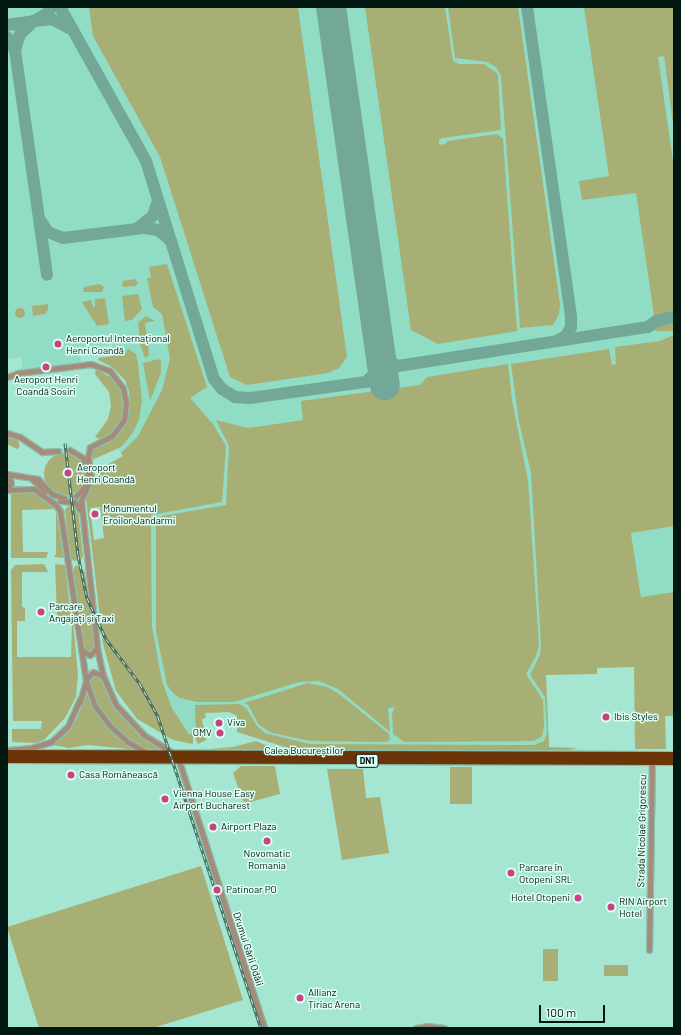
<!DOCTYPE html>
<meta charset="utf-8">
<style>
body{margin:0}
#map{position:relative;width:681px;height:1035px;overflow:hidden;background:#a4e6d2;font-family:Barlow,sans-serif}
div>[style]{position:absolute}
.built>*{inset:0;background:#91dcc5}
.green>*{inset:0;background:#a8af75;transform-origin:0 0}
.round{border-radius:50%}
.taxiway>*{height:12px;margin:-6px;padding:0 6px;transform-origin:6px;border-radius:6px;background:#73a898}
.runway>*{height:30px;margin:-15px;padding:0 15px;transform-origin:15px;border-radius:15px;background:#73a898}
.minor-tunnel>*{height:5px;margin-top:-2.5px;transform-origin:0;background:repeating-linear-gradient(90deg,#8bc7b5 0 5px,transparent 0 7.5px)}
.roads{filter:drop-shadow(1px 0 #86c1af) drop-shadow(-1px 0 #86c1af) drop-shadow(0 1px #86c1af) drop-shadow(0 -1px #86c1af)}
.minor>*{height:5px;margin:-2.5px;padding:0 2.5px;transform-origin:2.5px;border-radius:2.5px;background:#a78b7a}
.highway>*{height:7px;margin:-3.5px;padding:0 3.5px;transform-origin:3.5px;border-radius:3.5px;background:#6c3507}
.rail>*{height:3px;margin-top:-1.5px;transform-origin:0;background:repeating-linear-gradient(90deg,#dffff4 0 4.5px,#426a5e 0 9px);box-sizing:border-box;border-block:1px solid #426a5e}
.dots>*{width:11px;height:11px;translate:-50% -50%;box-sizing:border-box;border:2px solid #dffff4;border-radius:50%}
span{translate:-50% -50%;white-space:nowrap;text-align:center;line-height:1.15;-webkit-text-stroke:3px #dffff4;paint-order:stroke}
.shield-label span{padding:1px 3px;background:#dffff4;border:1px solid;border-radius:3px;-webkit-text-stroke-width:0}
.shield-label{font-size:9px;color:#001811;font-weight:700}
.poi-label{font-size:10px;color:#001811}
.left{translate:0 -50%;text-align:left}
.right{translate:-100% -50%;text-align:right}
.street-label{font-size:10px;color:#001811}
.frame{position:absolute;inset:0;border:8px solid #001811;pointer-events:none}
.scale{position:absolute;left:539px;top:1005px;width:66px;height:18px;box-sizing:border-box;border:2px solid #001811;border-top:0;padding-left:5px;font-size:12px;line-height:14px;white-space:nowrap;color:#001811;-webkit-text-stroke:3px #dffff4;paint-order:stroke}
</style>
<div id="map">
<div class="built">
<i style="clip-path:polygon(7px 7px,674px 7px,674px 398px,648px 358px,526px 382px,549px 747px,306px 747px,243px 734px,242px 707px,196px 708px,197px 734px,189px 734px,172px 708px,162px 681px,152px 626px,151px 515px,102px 467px,123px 456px,114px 442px,129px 428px,136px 397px,112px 357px,112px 344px,79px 349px,81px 362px,23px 370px,21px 357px,7px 359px)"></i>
<i style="clip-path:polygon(674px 526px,674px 592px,641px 597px,631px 532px)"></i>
</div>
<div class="green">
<i style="clip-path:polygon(89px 7px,298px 7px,347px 357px,339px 368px,328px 373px,247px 385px,230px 377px,160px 157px,93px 36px)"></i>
<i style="clip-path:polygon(365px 7px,445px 7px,453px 61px,459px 64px,484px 64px,498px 74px,501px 130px,442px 138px,439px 140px,439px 145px,445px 144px,448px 141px,497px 134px,503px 139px,517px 331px,438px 344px,411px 330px)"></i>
<i style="clip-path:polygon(448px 7px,518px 7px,560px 304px,559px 314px,553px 325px,520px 328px,501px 76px,496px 67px,487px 62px,455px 58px)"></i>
<i style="clip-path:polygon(584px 7px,674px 7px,674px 131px,664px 56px,658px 57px,674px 168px,674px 314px,664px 318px,654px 315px,636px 193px,582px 200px,579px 181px,609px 176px)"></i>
<i style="clip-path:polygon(evenodd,167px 264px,207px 387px,190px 398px,213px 424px,226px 446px,222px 502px,151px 515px,152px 626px,162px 681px,172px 708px,189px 734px,193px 734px,193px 744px,173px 740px,137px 719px,116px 691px,103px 644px,86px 498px,100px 469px,123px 456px,121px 453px,138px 436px,162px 390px,170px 359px,162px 314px,153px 307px,147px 278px,151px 278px,149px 267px,167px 264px,100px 507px,104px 538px,94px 540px,90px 508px,100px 507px)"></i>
<i style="clip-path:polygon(135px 279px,138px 283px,136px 286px,122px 287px,123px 281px)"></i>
<i style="clip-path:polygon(100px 284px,104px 287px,102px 292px,83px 292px,84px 287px)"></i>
<i style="clip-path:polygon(138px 294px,142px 309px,132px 320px,125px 321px,122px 296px)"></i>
<i style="clip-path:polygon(105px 298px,109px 324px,97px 326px,82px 302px,91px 300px,93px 307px,95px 307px,95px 299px)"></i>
<i style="clip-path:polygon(48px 304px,48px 310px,45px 314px,33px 316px,32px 306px)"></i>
<i class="round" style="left:15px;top:308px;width:10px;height:10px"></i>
<i style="clip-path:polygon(146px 316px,155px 321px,145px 323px,147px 339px,140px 340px,138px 323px)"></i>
<i style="clip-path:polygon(674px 319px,674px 331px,655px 331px,655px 324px)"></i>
<i style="clip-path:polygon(674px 335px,674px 526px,631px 533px,641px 597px,674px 592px,674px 716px,665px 716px,666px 749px,635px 749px,634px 667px,597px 668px,597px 674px,546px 675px,549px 747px,577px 748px,570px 750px,294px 750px,237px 732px,237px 716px,229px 712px,205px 713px,206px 718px,202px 719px,206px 740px,198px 744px,196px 740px,195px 705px,239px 704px,246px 708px,257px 726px,265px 733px,310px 744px,534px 745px,544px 741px,547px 733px,545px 697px,530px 675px,540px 655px,541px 645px,531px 473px,519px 422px,511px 364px,609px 349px,612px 365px,616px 364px,615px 347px,660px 341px)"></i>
<i style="clip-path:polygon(148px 343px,149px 355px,145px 358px,140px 344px)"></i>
<i style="clip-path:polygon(128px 349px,136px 354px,138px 364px,142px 401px,139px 420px,132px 434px,121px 447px,92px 460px,92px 450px,121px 431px,130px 410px,129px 392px,125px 380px,112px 367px,98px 360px,99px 358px,125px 354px)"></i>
<i style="clip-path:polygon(158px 359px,161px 361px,161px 373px,150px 401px,143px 363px)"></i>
<i style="clip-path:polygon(508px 364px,512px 400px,528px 480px,539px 645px,536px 656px,526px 674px,543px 700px,544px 727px,542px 736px,534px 741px,404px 742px,393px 734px,392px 713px,395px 707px,388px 708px,390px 732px,338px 689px,319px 681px,299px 682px,234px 702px,197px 702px,180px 698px,173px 693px,167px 685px,156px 631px,156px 524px,162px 516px,226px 505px,229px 446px,216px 420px,248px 428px,303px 420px,301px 401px,420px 385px,427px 377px)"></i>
<i style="clip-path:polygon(96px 369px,113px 379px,120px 389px,123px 403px,121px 421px,112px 433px,99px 439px,95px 437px,108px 419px,111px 406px,109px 392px,95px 374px)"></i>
<i style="clip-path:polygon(7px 431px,18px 441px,20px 447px,17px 449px,7px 444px)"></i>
<i class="round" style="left:44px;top:453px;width:42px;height:42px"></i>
<i style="clip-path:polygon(30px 491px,51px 502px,56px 509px,64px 558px,54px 557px,56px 554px,56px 509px,22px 510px,23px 552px,48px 552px,46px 558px,11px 558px,11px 494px)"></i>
<i style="clip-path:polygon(73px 505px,78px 509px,83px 556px,81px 560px,74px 561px,70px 557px,65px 510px,67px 507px)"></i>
<i style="clip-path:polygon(44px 564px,48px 572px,22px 572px,22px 607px,25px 608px,25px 621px,17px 621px,17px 657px,71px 657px,72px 624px,57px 624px,57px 621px,73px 622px,78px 674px,76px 697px,65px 718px,44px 740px,35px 743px,12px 742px,12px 729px,41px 729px,42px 721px,13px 721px,11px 570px,15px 565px)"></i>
<i style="clip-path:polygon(55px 564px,65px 565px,71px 616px,57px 616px)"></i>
<i style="clip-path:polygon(76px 565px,85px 572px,95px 644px,94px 649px,88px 653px,84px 649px,73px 570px)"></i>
<i style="clip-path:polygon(91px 674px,100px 676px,110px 700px,129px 724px,161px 750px,150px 750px,136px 744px,116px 728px,101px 710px,92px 692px,89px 679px)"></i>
<i style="clip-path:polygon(308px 683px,327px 687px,338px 693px,389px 734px,390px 740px,386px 742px,310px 741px,272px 733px,259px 725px,248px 705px,244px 703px)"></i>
<i style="clip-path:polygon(87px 693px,98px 713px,139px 750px,88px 745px,69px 748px,53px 745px,76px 720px)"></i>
<i style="clip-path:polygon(256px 741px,277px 750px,209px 749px,233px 747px)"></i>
<i style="clip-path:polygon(241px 766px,275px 766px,280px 794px,247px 803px,243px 801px,233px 773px)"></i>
<i style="left:450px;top:767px;width:22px;height:37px"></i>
<i style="clip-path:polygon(327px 769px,363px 769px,366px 798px,380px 797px,389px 853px,342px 860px)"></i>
<i style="clip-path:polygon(201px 866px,243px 1000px,153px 1028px,39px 1028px,7px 927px)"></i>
<i style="left:543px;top:949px;width:15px;height:32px"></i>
<i style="left:604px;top:965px;width:24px;height:11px"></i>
</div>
<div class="taxiway">
<i style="left:60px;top:7px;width:176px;rotate:60.8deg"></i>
<i style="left:146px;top:161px;width:228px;rotate:72.7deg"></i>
<i style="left:214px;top:379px;width:13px;rotate:51deg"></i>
<i style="left:222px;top:389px;width:15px;rotate:32deg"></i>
<i style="left:235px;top:397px;width:15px;rotate:4deg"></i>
<i style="left:250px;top:398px;width:117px;rotate:-7.9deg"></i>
<i style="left:366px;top:382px;width:18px;rotate:-43deg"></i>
<i style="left:379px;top:370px;width:18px;rotate:-87deg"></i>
<i style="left:527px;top:7px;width:313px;rotate:81.9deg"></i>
<i style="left:571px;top:317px;width:10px;rotate:90deg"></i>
<i style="left:571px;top:327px;width:10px;rotate:119deg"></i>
<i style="left:566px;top:336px;width:11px;rotate:153deg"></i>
<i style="left:7px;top:25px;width:27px;rotate:-8deg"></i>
<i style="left:34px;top:21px;width:14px;rotate:-30deg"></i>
<i style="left:46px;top:14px;width:9px;rotate:-49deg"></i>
<i style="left:7px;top:37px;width:15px;rotate:58deg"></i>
<i style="left:15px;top:50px;width:227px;rotate:81.9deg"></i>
<i style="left:15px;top:50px;width:17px;rotate:-73deg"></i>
<i style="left:20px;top:34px;width:19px;rotate:-43deg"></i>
<i style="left:34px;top:21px;width:18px;rotate:-6deg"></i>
<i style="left:52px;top:19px;width:19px;rotate:28deg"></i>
<i style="left:40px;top:220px;width:14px;rotate:56deg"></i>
<i style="left:48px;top:232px;width:16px;rotate:22deg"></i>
<i style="left:63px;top:238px;width:83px;rotate:-7deg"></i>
<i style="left:145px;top:228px;width:13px;rotate:9deg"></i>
<i style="left:158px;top:230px;width:17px;rotate:40deg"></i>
<i style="left:138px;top:228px;width:19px;rotate:-39deg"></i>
<i style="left:153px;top:216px;width:16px;rotate:-72deg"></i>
<i style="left:380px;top:352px;width:11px;rotate:52deg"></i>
<i style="left:387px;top:361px;width:12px;rotate:24deg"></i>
<i style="left:398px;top:366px;width:253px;rotate:-8.9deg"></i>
<i style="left:648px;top:327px;width:10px;rotate:-37deg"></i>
<i style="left:656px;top:321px;width:18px;rotate:-13deg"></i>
</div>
<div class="runway">
<i style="left:331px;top:7px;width:382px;rotate:81.9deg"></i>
</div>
<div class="minor-tunnel">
<i style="left:58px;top:451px;width:12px;rotate:-5deg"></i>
<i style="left:64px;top:498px;width:12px;rotate:-9deg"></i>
</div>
<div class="roads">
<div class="minor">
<i style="left:7px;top:377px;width:12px;rotate:-20deg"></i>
<i style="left:18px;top:373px;width:74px;rotate:-7deg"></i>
<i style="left:91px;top:364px;width:20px;rotate:20deg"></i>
<i style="left:110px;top:371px;width:21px;rotate:53deg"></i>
<i style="left:123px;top:388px;width:16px;rotate:79deg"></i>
<i style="left:126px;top:404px;width:16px;rotate:97deg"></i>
<i style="left:124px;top:420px;width:20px;rotate:127deg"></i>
<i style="left:112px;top:436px;width:25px;rotate:153deg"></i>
<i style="left:90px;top:447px;width:10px;rotate:101deg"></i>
<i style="left:88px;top:457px;width:22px;rotate:82deg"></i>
<i style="left:91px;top:479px;width:23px;rotate:115deg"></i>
<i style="left:81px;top:500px;width:149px;rotate:83.8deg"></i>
<i style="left:97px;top:648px;width:29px;rotate:78deg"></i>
<i style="left:103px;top:676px;width:32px;rotate:66deg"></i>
<i style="left:116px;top:705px;width:41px;rotate:47deg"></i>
<i style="left:144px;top:735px;width:32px;rotate:32deg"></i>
<i style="left:7px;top:433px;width:14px;rotate:17deg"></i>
<i style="left:20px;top:437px;width:27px;rotate:34deg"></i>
<i style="left:42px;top:452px;width:16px;rotate:-4deg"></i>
<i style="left:70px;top:450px;width:15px;rotate:32deg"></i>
<i style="left:83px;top:458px;width:16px;rotate:72deg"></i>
<i style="left:88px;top:473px;width:12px;rotate:99deg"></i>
<i style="left:86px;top:485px;width:15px;rotate:132deg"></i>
<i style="left:7px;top:474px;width:31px;rotate:9deg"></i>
<i style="left:38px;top:479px;width:21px;rotate:47deg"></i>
<i style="left:52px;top:494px;width:13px;rotate:18deg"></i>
<i style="left:32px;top:479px;width:18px;rotate:43deg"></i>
<i style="left:7px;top:489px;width:7px;rotate:-56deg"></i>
<i style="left:11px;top:483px;width:9px;rotate:-108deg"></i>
<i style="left:7px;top:490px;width:27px;rotate:-2deg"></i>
<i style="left:34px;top:489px;width:26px;rotate:36deg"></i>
<i style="left:55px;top:504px;width:9px;rotate:54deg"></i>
<i style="left:60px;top:511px;width:172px;rotate:81.3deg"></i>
<i style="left:86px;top:681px;width:22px;rotate:106deg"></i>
<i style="left:60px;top:501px;width:15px;rotate:4deg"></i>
<i style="left:75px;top:502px;width:9px;rotate:58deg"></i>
<i style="left:81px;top:650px;width:10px;rotate:29deg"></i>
<i style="left:90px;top:655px;width:10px;rotate:-45deg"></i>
<i style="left:86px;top:679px;width:10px;rotate:-45deg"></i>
<i style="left:93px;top:672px;width:11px;rotate:22deg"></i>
<i style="left:87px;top:684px;width:23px;rotate:70deg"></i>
<i style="left:95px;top:706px;width:25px;rotate:53deg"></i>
<i style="left:110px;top:726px;width:24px;rotate:42deg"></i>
<i style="left:128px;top:742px;width:22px;rotate:30deg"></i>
<i style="left:8px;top:750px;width:23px;rotate:-5deg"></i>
<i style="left:31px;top:748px;width:21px;rotate:-17deg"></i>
<i style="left:51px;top:742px;width:23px;rotate:-43deg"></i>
<i style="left:68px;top:726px;width:30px;rotate:-66deg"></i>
<i style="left:179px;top:761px;width:280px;rotate:72.3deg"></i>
<i style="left:649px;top:950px;width:189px;rotate:-89.1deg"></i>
<i style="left:416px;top:1028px;width:11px;rotate:-10deg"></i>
<i style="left:427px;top:1026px;width:17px;rotate:7deg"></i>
</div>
<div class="highway">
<i style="left:7px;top:753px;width:667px;rotate:0.17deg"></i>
<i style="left:7px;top:759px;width:667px;rotate:0.17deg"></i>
</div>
</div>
<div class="rail">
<i style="left:65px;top:443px;width:113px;rotate:83.4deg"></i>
<i style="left:78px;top:555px;width:44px;rotate:78.2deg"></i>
<i style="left:87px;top:598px;width:45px;rotate:65.1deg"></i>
<i style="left:106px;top:639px;width:56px;rotate:52.9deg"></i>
<i style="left:140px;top:684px;width:38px;rotate:61deg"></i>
<i style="left:158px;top:717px;width:328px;rotate:71.7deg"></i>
</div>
<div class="dots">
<i style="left:58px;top:344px;background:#c84284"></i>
<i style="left:46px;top:367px;background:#c84284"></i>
<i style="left:68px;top:473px;background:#c84284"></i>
<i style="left:95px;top:514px;background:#c84284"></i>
<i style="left:41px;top:612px;background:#c84284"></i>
<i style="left:606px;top:717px;background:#c84284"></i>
<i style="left:219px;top:723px;background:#c84284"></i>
<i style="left:220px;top:733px;background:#c84284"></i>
<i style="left:71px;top:775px;background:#c84284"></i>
<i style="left:165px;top:799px;background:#c84284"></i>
<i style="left:213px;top:827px;background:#c84284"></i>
<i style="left:267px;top:841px;background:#c84284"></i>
<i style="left:511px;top:873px;background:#c84284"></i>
<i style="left:217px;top:890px;background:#c84284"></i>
<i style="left:578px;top:898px;background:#c84284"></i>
<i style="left:611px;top:907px;background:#c84284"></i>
<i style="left:300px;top:998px;background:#c84284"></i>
</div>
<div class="shield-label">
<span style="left:367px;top:761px">DN1</span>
</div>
<div class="poi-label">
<span class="left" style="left:66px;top:344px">Aeroportul Internațional<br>Henri Coandă</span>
<span style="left:46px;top:385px">Aeroport Henri<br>Coandă Sosiri</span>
<span class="left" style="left:77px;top:473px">Aeroport<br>Henri Coandă</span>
<span class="left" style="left:103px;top:514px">Monumentul<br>Eroilor Jandarmi</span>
<span class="left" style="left:49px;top:612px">Parcare<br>Angajați și Taxi</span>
<span class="left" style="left:614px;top:717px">Ibis Styles</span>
<span class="left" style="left:227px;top:723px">Viva</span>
<span class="right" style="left:212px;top:733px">OMV</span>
<span class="left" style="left:79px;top:775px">Casa Românească</span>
<span class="left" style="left:173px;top:799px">Vienna House Easy<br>Airport Bucharest</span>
<span class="left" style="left:221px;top:827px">Airport Plaza</span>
<span style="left:267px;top:859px">Novomatic<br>Romania</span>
<span class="left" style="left:519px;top:873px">Parcare în<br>Otopeni SRL</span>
<span class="left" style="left:226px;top:890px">Patinoar PO</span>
<span class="right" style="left:570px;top:898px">Hotel Otopeni</span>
<span class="left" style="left:619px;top:907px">RIN Airport<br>Hotel</span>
<span class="left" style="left:308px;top:998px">Allianz<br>Țiriac Arena</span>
</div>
<div class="street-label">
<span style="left:304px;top:751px">Calea Bucureștilor</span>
<span style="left:642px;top:831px;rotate:-89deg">Strada Nicolae Grigorescu</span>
<span style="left:248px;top:949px;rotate:72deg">Drumul Gării Odăii</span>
</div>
<div class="frame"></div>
<div class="scale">100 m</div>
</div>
